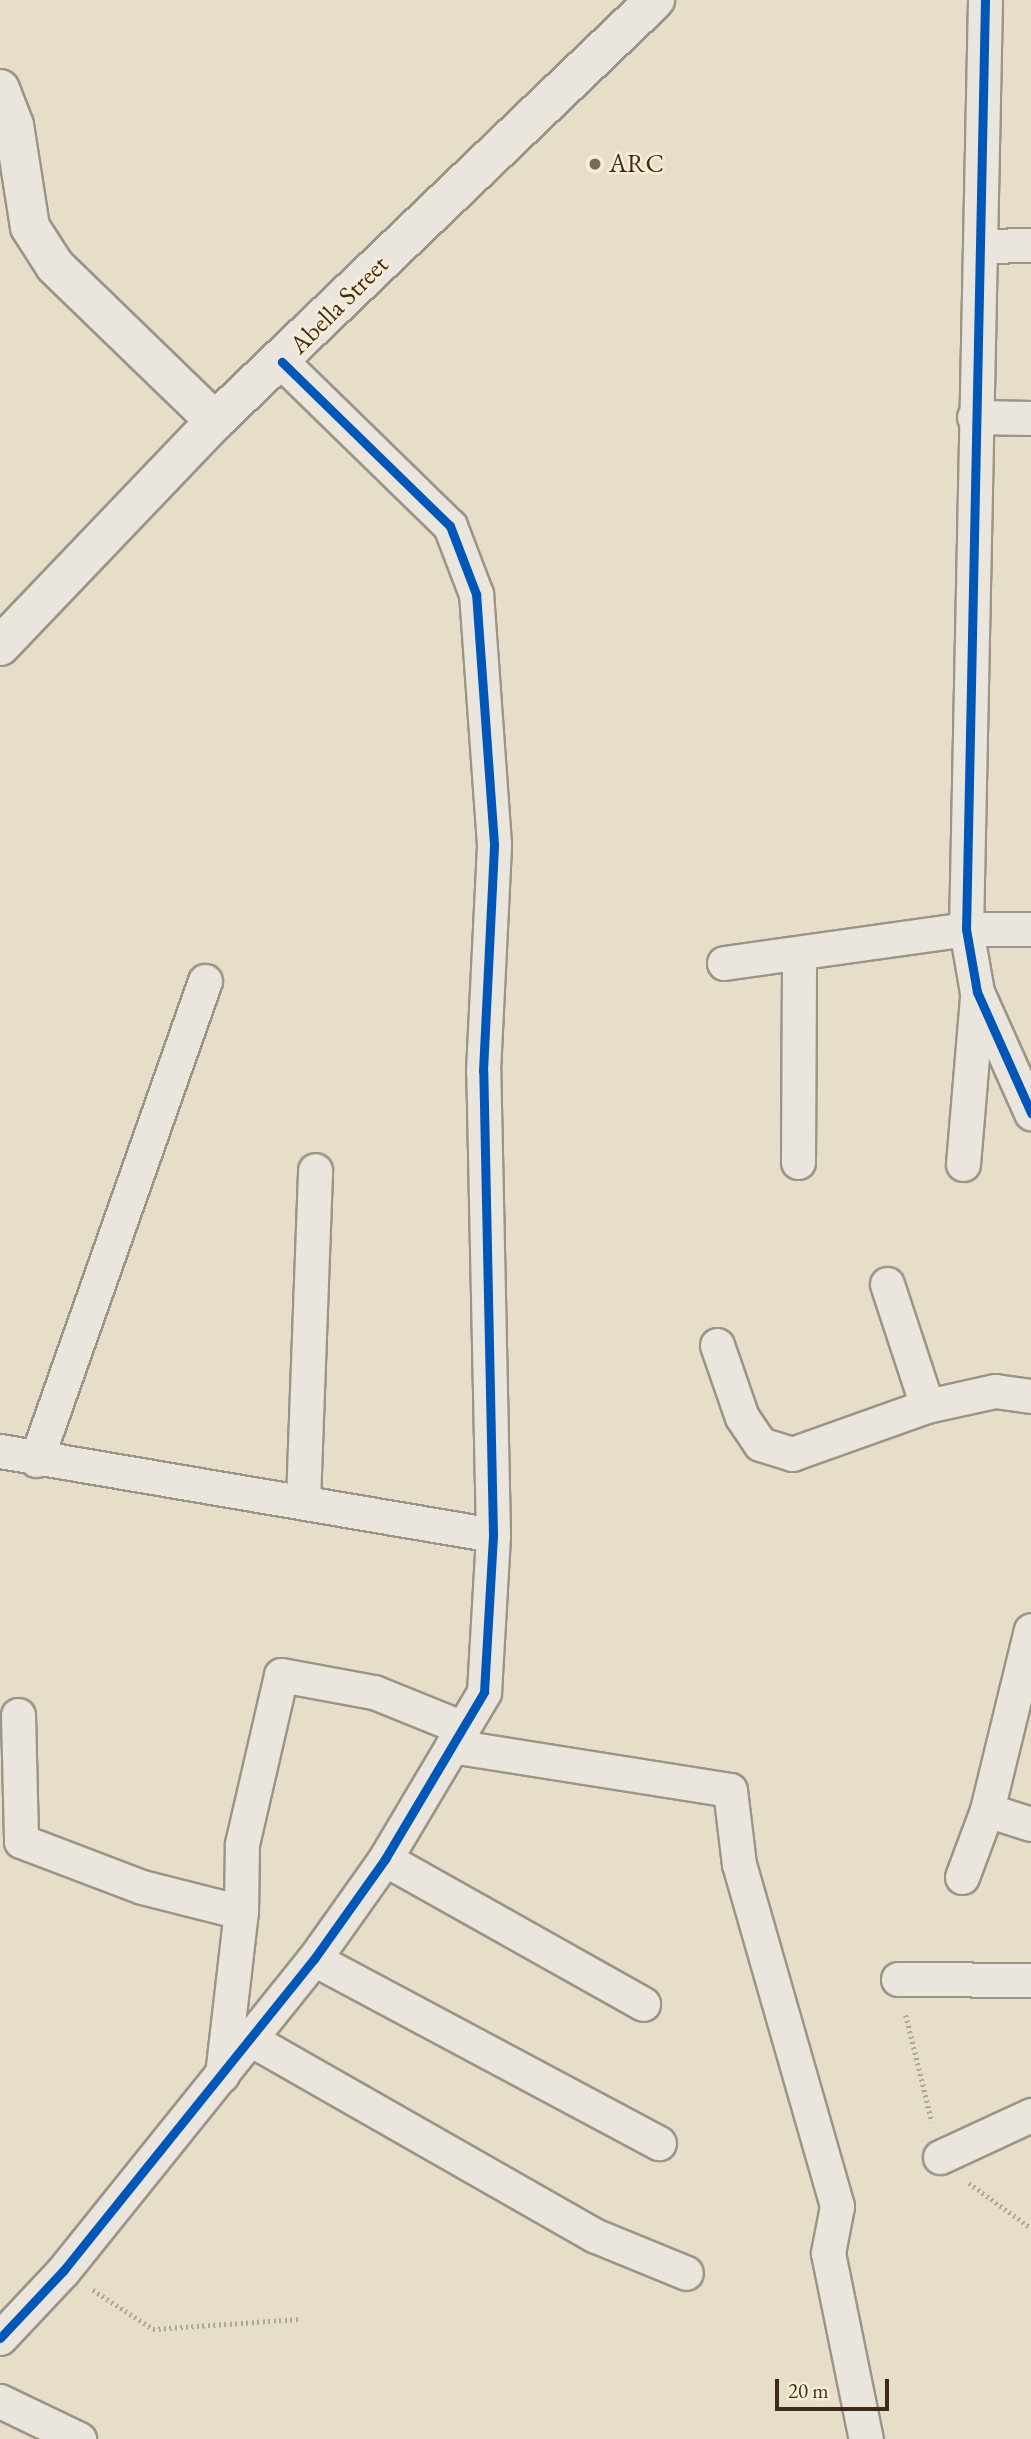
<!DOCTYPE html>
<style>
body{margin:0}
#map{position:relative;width:1031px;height:2439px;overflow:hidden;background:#e7deca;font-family:"EB Garamond",serif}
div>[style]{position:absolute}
.path>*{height:4.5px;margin-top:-2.25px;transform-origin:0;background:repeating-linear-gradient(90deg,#aca79e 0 2px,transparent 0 5.5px)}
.roads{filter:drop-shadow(2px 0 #9c9487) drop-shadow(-2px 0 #9c9487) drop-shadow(0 2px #9c9487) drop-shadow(0 -2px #9c9487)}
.street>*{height:33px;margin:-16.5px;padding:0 16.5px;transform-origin:16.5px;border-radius:16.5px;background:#ebe6dd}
.secondary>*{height:38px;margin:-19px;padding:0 19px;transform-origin:19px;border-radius:19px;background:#ebe6dd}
.cycleway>*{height:9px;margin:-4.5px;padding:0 4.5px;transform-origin:4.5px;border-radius:4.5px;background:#0057b8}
.dots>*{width:19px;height:19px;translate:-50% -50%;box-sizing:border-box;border:4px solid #f8edd4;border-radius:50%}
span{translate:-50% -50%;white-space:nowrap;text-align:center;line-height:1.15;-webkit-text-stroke:5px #f8edd4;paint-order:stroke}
.poi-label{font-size:26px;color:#3f2a1a}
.left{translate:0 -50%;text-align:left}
.street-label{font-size:26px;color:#3f2a1a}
.scale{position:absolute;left:775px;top:2379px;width:114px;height:32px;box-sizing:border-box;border:4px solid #3f2a1a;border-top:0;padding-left:9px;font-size:21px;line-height:24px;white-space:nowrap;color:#3f2a1a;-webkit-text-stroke:5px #f8edd4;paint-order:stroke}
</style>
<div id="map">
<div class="path">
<i style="left:906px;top:2015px;width:110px;rotate:76.3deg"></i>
<i style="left:969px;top:2183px;width:77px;rotate:36deg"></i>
<i style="left:93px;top:2290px;width:72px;rotate:33deg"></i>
<i style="left:153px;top:2329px;width:148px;rotate:-3.9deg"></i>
</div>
<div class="roads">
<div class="street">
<i style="left:985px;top:0;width:929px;rotate:91.17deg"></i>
<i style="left:966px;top:929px;width:64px;rotate:80.1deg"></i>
<i style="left:977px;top:992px;width:133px;rotate:65.9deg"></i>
<i style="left:984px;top:246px;width:47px;rotate:-1.2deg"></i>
<i style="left:974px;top:417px;width:57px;rotate:1deg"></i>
<i style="left:724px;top:963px;width:244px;rotate:-8deg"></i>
<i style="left:966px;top:929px;width:65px"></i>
<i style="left:798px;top:1162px;width:205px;rotate:-89.7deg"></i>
<i style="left:963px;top:1164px;width:169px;rotate:-85.2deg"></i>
<i style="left:887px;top:1284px;width:128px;rotate:71.8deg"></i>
<i style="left:717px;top:1345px;width:76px;rotate:70.9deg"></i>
<i style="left:742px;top:1417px;width:32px;rotate:56deg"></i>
<i style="left:760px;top:1444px;width:34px;rotate:17deg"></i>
<i style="left:792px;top:1454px;width:143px;rotate:-19.6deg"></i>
<i style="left:927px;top:1406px;width:70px;rotate:-12.4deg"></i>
<i style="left:995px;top:1391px;width:36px;rotate:8deg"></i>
<i style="left:0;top:1451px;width:500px;rotate:9.67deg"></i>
<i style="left:36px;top:1460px;width:508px;rotate:-70.57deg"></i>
<i style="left:303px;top:1500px;width:330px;rotate:-87.9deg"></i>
<i style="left:18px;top:1715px;width:126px;rotate:88.6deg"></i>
<i style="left:21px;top:1841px;width:129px;rotate:20.8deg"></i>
<i style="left:142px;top:1887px;width:102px;rotate:14.2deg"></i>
<i style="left:452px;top:1746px;width:281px;rotate:9deg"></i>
<i style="left:730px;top:1790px;width:75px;rotate:83.1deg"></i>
<i style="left:739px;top:1864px;width:356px;rotate:74deg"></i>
<i style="left:837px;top:2206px;width:48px;rotate:100.8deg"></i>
<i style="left:828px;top:2253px;width:190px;rotate:78.5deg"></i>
<i style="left:987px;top:1810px;width:46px;rotate:17.7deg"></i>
<i style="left:385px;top:1859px;width:296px;rotate:29.3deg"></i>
<i style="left:962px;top:1877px;width:72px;rotate:-69.5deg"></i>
<i style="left:987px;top:1810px;width:185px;rotate:-76.3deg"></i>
<i style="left:314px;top:1959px;width:391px;rotate:28.1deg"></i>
<i style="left:898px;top:1979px;width:133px;rotate:0.4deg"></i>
<i style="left:250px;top:2039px;width:398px;rotate:29.7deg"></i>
<i style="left:596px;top:2236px;width:97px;rotate:22.3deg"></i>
<i style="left:222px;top:2075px;width:164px;rotate:-83.4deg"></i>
<i style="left:241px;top:1912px;width:68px;rotate:-89.2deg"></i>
<i style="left:242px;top:1844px;width:173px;rotate:-77deg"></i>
<i style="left:281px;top:1675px;width:95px;rotate:10.4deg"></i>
<i style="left:374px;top:1692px;width:96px;rotate:22deg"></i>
<i style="left:940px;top:2157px;width:100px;rotate:-24.8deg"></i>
<i style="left:0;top:2338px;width:92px;rotate:-46.8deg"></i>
<i style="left:63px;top:2271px;width:400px;rotate:-51.2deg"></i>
<i style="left:314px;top:1959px;width:123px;rotate:-54.6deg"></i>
<i style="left:385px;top:1859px;width:194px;rotate:-59.3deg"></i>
<i style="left:484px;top:1692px;width:157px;rotate:-86.7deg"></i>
<i style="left:493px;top:1535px;width:464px;rotate:-91.2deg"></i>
<i style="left:483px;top:1071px;width:227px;rotate:-87.2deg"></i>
<i style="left:494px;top:844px;width:251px;rotate:-94.1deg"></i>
<i style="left:476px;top:594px;width:73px;rotate:-110.9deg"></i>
<i style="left:450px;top:526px;width:235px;rotate:-135.7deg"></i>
<i style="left:0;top:2401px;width:88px;rotate:25.7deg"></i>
</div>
<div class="secondary">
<i style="left:0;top:89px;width:39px;rotate:69deg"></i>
<i style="left:14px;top:125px;width:103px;rotate:81.1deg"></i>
<i style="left:30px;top:227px;width:46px;rotate:57.3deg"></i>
<i style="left:55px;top:266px;width:223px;rotate:44.1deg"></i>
<i style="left:0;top:646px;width:311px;rotate:-46.3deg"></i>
<i style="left:215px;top:421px;width:609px;rotate:-43.74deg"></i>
</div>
</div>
<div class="cycleway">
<i style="left:985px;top:0;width:929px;rotate:91.17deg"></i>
<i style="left:966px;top:929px;width:64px;rotate:80.1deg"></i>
<i style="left:977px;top:992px;width:133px;rotate:65.9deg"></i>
<i style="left:0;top:2338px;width:92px;rotate:-46.8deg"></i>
<i style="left:63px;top:2271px;width:400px;rotate:-51.2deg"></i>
<i style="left:314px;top:1959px;width:123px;rotate:-54.6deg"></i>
<i style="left:385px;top:1859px;width:194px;rotate:-59.3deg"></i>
<i style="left:484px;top:1692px;width:157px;rotate:-86.7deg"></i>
<i style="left:493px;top:1535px;width:464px;rotate:-91.2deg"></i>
<i style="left:483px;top:1071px;width:227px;rotate:-87.2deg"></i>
<i style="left:494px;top:844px;width:251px;rotate:-94.1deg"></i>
<i style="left:476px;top:594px;width:73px;rotate:-110.9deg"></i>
<i style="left:450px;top:526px;width:235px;rotate:-135.7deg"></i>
</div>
<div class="dots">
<i style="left:595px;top:164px;background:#7a6958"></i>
</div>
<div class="poi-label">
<span class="left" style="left:609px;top:164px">ARC</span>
</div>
<div class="street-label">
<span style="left:339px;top:305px;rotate:-45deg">Abella Street</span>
</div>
<div class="scale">20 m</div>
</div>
